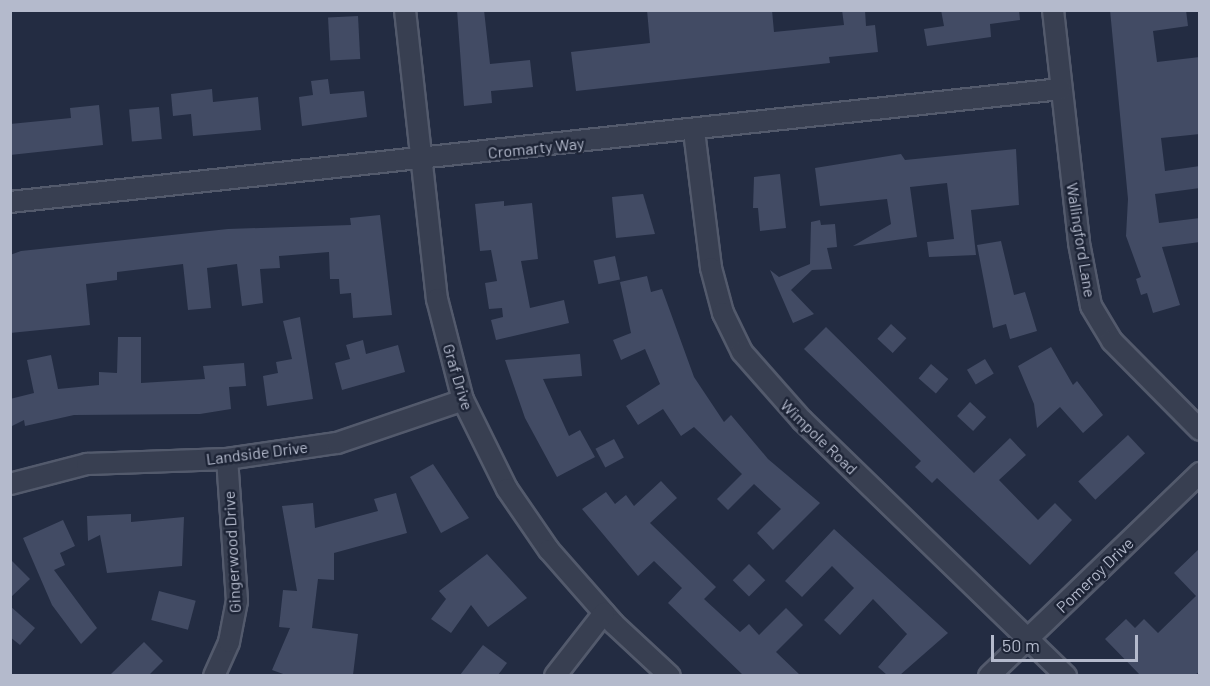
<!DOCTYPE html>
<style>
body{margin:0}
#map{position:relative;width:1210px;height:686px;overflow:hidden;background:#232c42;font-family:Barlow,sans-serif}
div>[style]{position:absolute}
.building>*{inset:0;background:#424b64;transform-origin:0 0}
.roads{filter:drop-shadow(2px 0 #535a6c) drop-shadow(-2px 0 #535a6c) drop-shadow(0 2px #535a6c) drop-shadow(0 -2px #535a6c)}
.street>*{height:20px;margin:-10px;padding:0 10px;transform-origin:10px;border-radius:10px;background:#383f51}
span{translate:-50% -50%;white-space:nowrap;text-align:center;line-height:1.15;-webkit-text-stroke:5px #1d2436;paint-order:stroke}
.street-label{font-size:16px;color:#b4bacc}
.frame{position:absolute;inset:0;border:12px solid #b4bacc;pointer-events:none}
.scale{position:absolute;left:991px;top:635px;width:147px;height:27px;box-sizing:border-box;border:3px solid #b4bacc;border-top:0;padding-left:8px;font-size:18px;line-height:21px;white-space:nowrap;color:#b4bacc;-webkit-text-stroke:4px #1d2436;paint-order:stroke}
</style>
<div id="map">
<div class="building">
<i style="clip-path:polygon(457px 10px,484px 10px,490px 64px,530px 60px,533px 87px,491px 91px,492px 103px,464px 106px)"></i>
<i style="clip-path:polygon(647px 10px,772px 10px,774px 32px,844px 25px,842px 10px,865px 10px,866px 26px,875px 25px,878px 52px,829px 57px,830px 63px,576px 91px,571px 52px,650px 43px)"></i>
<i style="clip-path:polygon(941px 10px,1019px 10px,1020px 20px,990px 24px,991px 37px,927px 46px,924px 29px,944px 26px)"></i>
<i style="clip-path:polygon(1110px 10px,1186px 10px,1188px 26px,1153px 31px,1157px 62px,1200px 57px,1200px 134px,1161px 138px,1165px 171px,1200px 166px,1200px 188px,1155px 194px,1159px 223px,1200px 218px,1200px 242px,1162px 247px,1180px 305px,1153px 313px,1147px 293px,1141px 295px,1136px 279px,1141px 277px,1126px 236px,1128px 199px)"></i>
<i style="left:358px;top:16px;width:43px;height:30px;rotate:87deg"></i>
<i style="clip-path:polygon(328px 79px,330px 94px,364px 91px,367px 117px,302px 126px,299px 97px,313px 95px,311px 81px)"></i>
<i style="clip-path:polygon(212px 89px,213px 102px,258px 97px,261px 130px,193px 136px,191px 114px,173px 116px,171px 94px)"></i>
<i style="clip-path:polygon(99px 105px,103px 145px,10px 155px,10px 124px,71px 118px,70px 108px)"></i>
<i style="left:159px;top:107px;width:32px;height:30px;rotate:85deg"></i>
<i style="clip-path:polygon(1016px 149px,1019px 205px,971px 210px,976px 255px,929px 257px,927px 242px,954px 239px,947px 183px,910px 187px,917px 237px,853px 246px,891px 224px,887px 199px,820px 206px,815px 168px,901px 154px,905px 160px)"></i>
<i style="clip-path:polygon(780px 174px,786px 228px,760px 231px,758px 208px,753px 208px,754px 177px)"></i>
<i style="clip-path:polygon(643px 194px,655px 234px,616px 238px,612px 197px)"></i>
<i style="clip-path:polygon(504px 201px,504px 206px,532px 203px,538px 259px,521px 261px,530px 308px,564px 300px,569px 323px,496px 340px,491px 320px,503px 317px,502px 308px,489px 309px,485px 283px,497px 281px,491px 250px,480px 251px,475px 204px)"></i>
<i style="clip-path:polygon(380px 215px,392px 315px,353px 318px,351px 293px,340px 294px,339px 279px,330px 279px,329px 252px,279px 256px,280px 268px,260px 269px,263px 303px,242px 306px,237px 264px,207px 268px,211px 308px,188px 310px,183px 264px,117px 272px,117px 280px,86px 284px,90px 325px,10px 333px,10px 255px,21px 251px,228px 229px,351px 225px,350px 218px)"></i>
<i style="clip-path:polygon(820px 220px,821px 225px,835px 224px,837px 247px,827px 248px,832px 269px,812px 270px,791px 290px,814px 314px,793px 323px,770px 270px,779px 277px,810px 264px,811px 222px)"></i>
<i style="clip-path:polygon(1001px 241px,1014px 295px,1025px 292px,1037px 331px,1010px 339px,1006px 324px,993px 328px,977px 245px)"></i>
<i style="left:615px;top:256px;width:24px;height:22px;rotate:78deg"></i>
<i style="clip-path:polygon(647px 276px,651px 292px,662px 289px,694px 377px,724px 422px,731px 415px,768px 459px,820px 503px,773px 550px,757px 533px,781px 509px,754px 484px,728px 510px,717px 499px,742px 474px,694px 427px,681px 436px,663px 409px,638px 425px,626px 406px,660px 384px,645px 349px,621px 360px,613px 340px,631px 333px,620px 282px)"></i>
<i style="clip-path:polygon(300px 317px,313px 399px,267px 406px,263px 376px,278px 373px,276px 362px,292px 359px,283px 321px)"></i>
<i style="left:891px;top:324px;width:21px;height:20px;rotate:43deg"></i>
<i style="clip-path:polygon(826px 327px,974px 473px,1010px 438px,1026px 455px,999px 480px,1038px 520px,1055px 503px,1072px 520px,1030px 565px,937px 478px,932px 483px,915px 467px,921px 461px,804px 349px)"></i>
<i style="clip-path:polygon(118px 337px,141px 337px,141px 383px,205px 379px,203px 366px,244px 363px,246px 386px,229px 387px,231px 409px,200px 414px,74px 415px,25px 426px,24px 420px,10px 427px,10px 399px,34px 393px,27px 360px,51px 355px,58px 389px,99px 385px,99px 372px,117px 373px)"></i>
<i style="clip-path:polygon(363px 340px,366px 354px,398px 345px,405px 372px,342px 390px,335px 363px,350px 359px,346px 345px)"></i>
<i style="clip-path:polygon(1051px 347px,1073px 385px,1077px 381px,1103px 415px,1083px 433px,1060px 407px,1037px 428px,1034px 404px,1018px 366px)"></i>
<i style="clip-path:polygon(580px 354px,582px 376px,543px 379px,569px 436px,580px 430px,595px 457px,557px 477px,525px 418px,505px 360px)"></i>
<i style="left:985px;top:359px;width:17px;height:21px;rotate:59deg"></i>
<i style="left:931px;top:364px;width:23px;height:19px;rotate:41deg"></i>
<i style="left:970px;top:402px;width:22px;height:19px;rotate:43deg"></i>
<i style="left:1128px;top:435px;width:25px;height:68px;rotate:47deg"></i>
<i style="left:614px;top:439px;width:21px;height:21px;rotate:62deg"></i>
<i style="clip-path:polygon(433px 464px,469px 518px,441px 533px,410px 477px)"></i>
<i style="clip-path:polygon(661px 481px,677px 498px,650px 523px,716px 587px,704px 599px,740px 632px,749px 624px,759px 635px,786px 608px,803px 625px,776px 652px,800px 675px,743px 675px,668px 603px,682px 588px,654px 561px,638px 576px,582px 509px,606px 492px,615px 504px,626px 495px,634px 506px)"></i>
<i style="clip-path:polygon(396px 493px,407px 533px,334px 553px,334px 580px,318px 579px,312px 628px,358px 634px,353px 675px,286px 675px,272px 670px,290px 628px,279px 627px,283px 590px,297px 591px,282px 506px,313px 503px,315px 528px,378px 511px,374px 499px)"></i>
<i style="clip-path:polygon(131px 514px,131px 522px,184px 517px,182px 566px,107px 573px,100px 535px,88px 541px,87px 516px)"></i>
<i style="clip-path:polygon(63px 520px,75px 546px,60px 553px,65px 565px,54px 570px,97px 628px,81px 644px,52px 605px,23px 538px)"></i>
<i style="clip-path:polygon(834px 529px,948px 633px,900px 675px,887px 675px,878px 667px,907px 634px,873px 599px,840px 635px,824px 620px,854px 588px,832px 566px,802px 597px,785px 581px)"></i>
<i style="clip-path:polygon(1200px 548px,1200px 671px,1195px 675px,1140px 675px,1105px 639px,1126px 619px,1135px 628px,1144px 619px,1158px 633px,1196px 596px,1174px 573px)"></i>
<i style="clip-path:polygon(487px 554px,527px 598px,488px 627px,471px 605px,451px 633px,431px 619px,446px 599px,439px 591px)"></i>
<i style="clip-path:polygon(10px 559px,30px 579px,10px 598px)"></i>
<i style="left:749px;top:564px;width:23px;height:23px;rotate:45deg"></i>
<i style="left:159px;top:591px;width:38px;height:30px;rotate:15deg"></i>
<i style="clip-path:polygon(10px 606px,35px 628px,20px 645px,10px 637px)"></i>
<i style="clip-path:polygon(144px 642px,163px 661px,149px 675px,110px 675px)"></i>
<i style="clip-path:polygon(483px 645px,507px 663px,498px 675px,460px 675px)"></i>
</div>
<div class="roads">
<div class="street">
<i style="left:405px;top:10px;width:291px;rotate:83.7deg"></i>
<i style="left:437px;top:299px;width:104px;rotate:75.6deg"></i>
<i style="left:463px;top:400px;width:99px;rotate:63.7deg"></i>
<i style="left:507px;top:489px;width:74px;rotate:55.5deg"></i>
<i style="left:549px;top:550px;width:98px;rotate:48.7deg"></i>
<i style="left:614px;top:624px;width:76px;rotate:42.9deg"></i>
<i style="left:1053px;top:10px;width:234px;rotate:83.6deg"></i>
<i style="left:1079px;top:243px;width:64px;rotate:79.2deg"></i>
<i style="left:1091px;top:306px;width:41px;rotate:59deg"></i>
<i style="left:1112px;top:341px;width:125px;rotate:45.3deg"></i>
<i style="left:694px;top:131px;width:138px;rotate:82.9deg"></i>
<i style="left:711px;top:268px;width:47px;rotate:75.1deg"></i>
<i style="left:723px;top:313px;width:43px;rotate:64deg"></i>
<i style="left:742px;top:352px;width:91px;rotate:48.6deg"></i>
<i style="left:802px;top:420px;width:368px;rotate:44.1deg"></i>
<i style="left:10px;top:202px;width:1057px;rotate:-6.14deg"></i>
<i style="left:10px;top:484px;width:80px;rotate:-14.6deg"></i>
<i style="left:87px;top:464px;width:140px;rotate:-2deg"></i>
<i style="left:227px;top:459px;width:111px;rotate:-8.3deg"></i>
<i style="left:337px;top:443px;width:133px;rotate:-18.8deg"></i>
<i style="left:214px;top:676px;width:37px;rotate:-66deg"></i>
<i style="left:229px;top:642px;width:42px;rotate:-79deg"></i>
<i style="left:237px;top:601px;width:142px;rotate:-94deg"></i>
<i style="left:555px;top:676px;width:80px;rotate:-52.1deg"></i>
<i style="left:989px;top:676px;width:293px;rotate:-43.9deg"></i>
</div>
</div>
<div class="street-label">
<span style="left:536px;top:148px;rotate:-6deg">Cromarty Way</span>
<span style="left:1081px;top:240px;rotate:81deg">Wallingford Lane</span>
<span style="left:458px;top:377px;rotate:73deg">Graf Drive</span>
<span style="left:819px;top:437px;rotate:44deg">Wimpole Road</span>
<span style="left:257px;top:453px;rotate:-7deg">Landside Drive</span>
<span style="left:232px;top:552px;rotate:-93deg">Gingerwood Drive</span>
<span style="left:1095px;top:575px;rotate:-44deg">Pomeroy Drive</span>
</div>
<div class="frame"></div>
<div class="scale">50 m</div>
</div>
